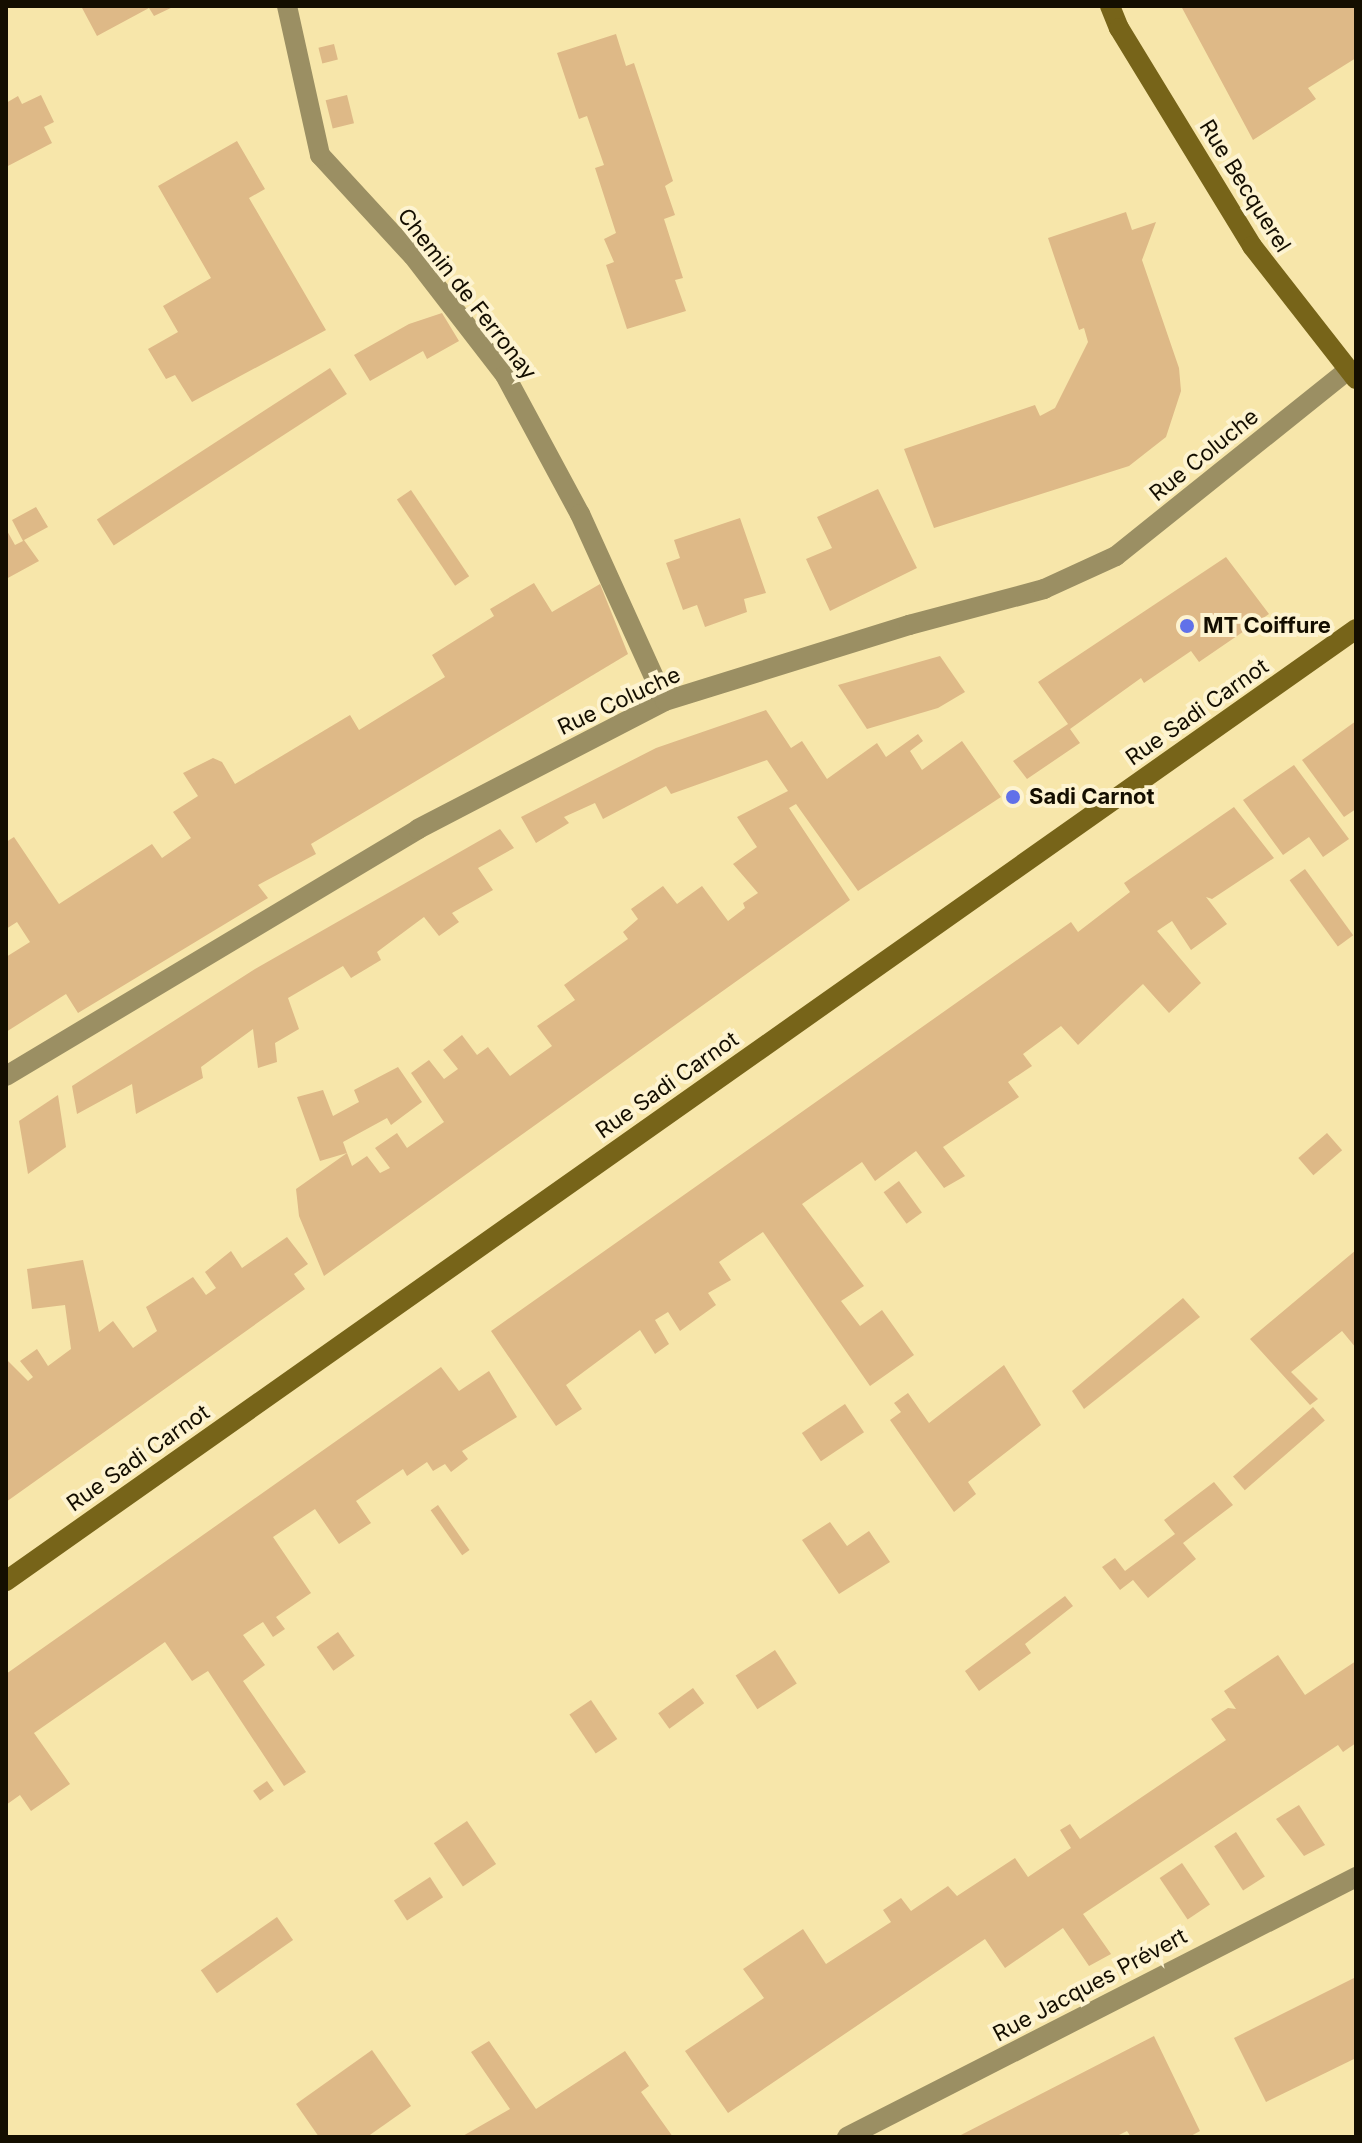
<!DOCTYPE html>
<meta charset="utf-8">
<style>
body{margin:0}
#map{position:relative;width:1362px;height:2143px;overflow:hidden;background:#f7e6aa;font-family:Inter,sans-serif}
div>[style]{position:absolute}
.building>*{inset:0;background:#deb987;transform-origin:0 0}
.lane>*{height:20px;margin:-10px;padding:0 10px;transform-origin:10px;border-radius:10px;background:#9b8f63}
.street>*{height:20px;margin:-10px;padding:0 10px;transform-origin:10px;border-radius:10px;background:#9b8f63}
.secondary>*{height:20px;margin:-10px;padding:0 10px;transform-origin:10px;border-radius:10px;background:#776419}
.dots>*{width:22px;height:22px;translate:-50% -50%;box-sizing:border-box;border:4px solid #fdf3d0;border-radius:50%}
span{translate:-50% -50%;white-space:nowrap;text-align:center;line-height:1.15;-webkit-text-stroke:8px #fdf3d0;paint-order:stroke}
.street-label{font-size:22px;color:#140e00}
.poi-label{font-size:22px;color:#140e00;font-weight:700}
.left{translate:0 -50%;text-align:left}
.frame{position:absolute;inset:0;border:8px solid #140e00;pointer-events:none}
</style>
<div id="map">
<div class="building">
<i style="clip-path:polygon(81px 6px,175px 6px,154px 16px,149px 8px,97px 36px)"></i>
<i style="clip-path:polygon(1181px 6px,1356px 6px,1356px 58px,1308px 88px,1316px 99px,1253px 140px)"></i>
<i style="clip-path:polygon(616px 34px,626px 66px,634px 63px,673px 181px,665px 186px,675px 215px,664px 219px,683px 278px,675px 280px,686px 311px,627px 329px,606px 265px,614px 262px,604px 239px,616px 233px,595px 168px,604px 165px,587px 116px,579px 119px,557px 53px)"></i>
<i style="left:334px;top:44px;width:16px;height:16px;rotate:76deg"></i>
<i style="clip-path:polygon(41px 95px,54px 122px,44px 127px,52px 143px,6px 167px,6px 103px,18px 96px,22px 104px)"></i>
<i style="left:347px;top:95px;width:29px;height:22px;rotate:76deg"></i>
<i style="clip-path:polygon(237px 141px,265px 189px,249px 198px,326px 330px,192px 402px,175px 375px,166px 379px,148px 349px,178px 332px,163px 306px,211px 278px,158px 186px)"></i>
<i style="clip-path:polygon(1126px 212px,1132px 230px,1156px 222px,1142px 260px,1179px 368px,1181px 391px,1166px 437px,1129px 466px,934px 528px,904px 449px,1035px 405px,1040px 416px,1055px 408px,1088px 342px,1084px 328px,1079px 330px,1048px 238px)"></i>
<i style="clip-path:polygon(442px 313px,459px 341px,427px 359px,423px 351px,370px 381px,354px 355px,409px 324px)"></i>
<i style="left:330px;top:368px;width:31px;height:278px;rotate:57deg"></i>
<i style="clip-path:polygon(878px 489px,917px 568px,830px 611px,806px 559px,832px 548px,817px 517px)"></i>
<i style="left:411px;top:490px;width:104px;height:17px;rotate:56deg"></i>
<i style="clip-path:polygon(36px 507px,48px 527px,24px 540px,39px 561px,6px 579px,6px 529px,15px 545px,23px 541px,12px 520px)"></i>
<i style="clip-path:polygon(740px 518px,766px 593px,744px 599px,747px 612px,705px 627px,697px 605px,683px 610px,666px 563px,680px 558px,674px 540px)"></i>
<i style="clip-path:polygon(1226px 557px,1269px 614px,1199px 662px,1191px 651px,1144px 683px,1141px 678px,1070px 729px,1080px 743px,1027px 779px,1013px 761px,1068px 724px,1038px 682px)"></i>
<i style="clip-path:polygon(534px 583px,552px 612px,600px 584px,628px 654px,311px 844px,316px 854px,258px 885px,268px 898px,78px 1013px,66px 994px,6px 1032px,6px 957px,30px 942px,17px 922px,6px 929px,6px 842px,14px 837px,59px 904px,152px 844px,162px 858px,191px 838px,173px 812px,198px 796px,183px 773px,213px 758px,222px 762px,235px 784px,350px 715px,359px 730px,445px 677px,432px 655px,494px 616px,490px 609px)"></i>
<i style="clip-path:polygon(940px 656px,965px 692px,938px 708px,867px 729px,838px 685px)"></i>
<i style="clip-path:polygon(766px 710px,791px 748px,802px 741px,827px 779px,877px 743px,886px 757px,918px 734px,923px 741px,910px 751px,922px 770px,962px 741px,1001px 797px,858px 891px,796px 804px,789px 808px,850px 900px,324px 1276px,299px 1216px,296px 1189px,347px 1153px,320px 1161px,297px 1097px,323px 1090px,333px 1116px,359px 1102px,354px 1090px,398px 1067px,422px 1102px,391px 1125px,387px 1118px,343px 1142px,347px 1153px,352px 1166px,367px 1156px,380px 1173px,390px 1168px,375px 1148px,397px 1133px,407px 1148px,444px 1122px,411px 1073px,429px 1060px,444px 1079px,458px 1069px,443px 1050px,462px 1035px,477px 1055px,488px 1047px,510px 1076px,552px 1046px,537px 1026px,575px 1000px,564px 985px,628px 939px,623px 932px,638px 919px,631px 909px,663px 886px,677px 904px,702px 886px,728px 921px,745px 908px,743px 903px,758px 893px,733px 864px,757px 847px,737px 817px,788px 791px,767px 760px,671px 794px,666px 786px,603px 819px,595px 803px,564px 817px,569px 823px,536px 843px,521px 817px,656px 748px)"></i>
<i style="clip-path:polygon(1356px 721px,1356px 809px,1344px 817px,1302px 760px)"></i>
<i style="clip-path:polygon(1294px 765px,1349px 839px,1323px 857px,1309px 837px,1283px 855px,1243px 800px)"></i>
<i style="clip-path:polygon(1234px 807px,1274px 858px,1212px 899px,1206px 897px,1227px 924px,1191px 950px,1172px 921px,1157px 931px,1201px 983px,1169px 1013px,1143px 984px,1078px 1045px,1061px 1026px,1023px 1054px,1032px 1066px,1008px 1082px,1019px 1097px,943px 1147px,965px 1176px,944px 1188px,916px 1151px,875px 1181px,862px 1162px,802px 1204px,864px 1286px,841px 1301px,860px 1326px,882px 1310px,914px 1355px,870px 1386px,763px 1232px,719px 1262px,731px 1280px,708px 1293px,716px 1305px,680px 1331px,668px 1312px,655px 1320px,669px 1344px,655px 1354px,640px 1330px,566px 1385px,582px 1409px,556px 1426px,491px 1331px,1071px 922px,1078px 932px,1130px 892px,1124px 883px)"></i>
<i style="clip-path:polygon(500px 829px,514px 848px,478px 868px,493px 890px,452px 913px,459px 922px,439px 936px,424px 917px,377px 952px,381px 960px,351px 978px,343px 966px,288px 998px,299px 1029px,275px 1043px,277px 1062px,258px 1068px,253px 1029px,201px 1067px,203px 1078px,136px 1114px,132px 1084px,77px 1114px,72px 1086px,255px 969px)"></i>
<i style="left:1305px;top:869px;width:82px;height:19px;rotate:54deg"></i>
<i style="clip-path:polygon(58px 1095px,66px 1147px,28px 1174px,19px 1121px)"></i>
<i style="left:1327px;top:1133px;width:23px;height:38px;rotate:49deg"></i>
<i style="left:899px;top:1181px;width:39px;height:19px;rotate:54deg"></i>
<i style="clip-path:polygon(287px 1237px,308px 1264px,294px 1274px,305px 1289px,6px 1502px,6px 1359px,28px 1381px,33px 1377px,20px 1361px,37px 1349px,48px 1366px,71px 1349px,65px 1305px,32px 1309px,27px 1269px,83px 1260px,99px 1332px,113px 1321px,133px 1348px,157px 1331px,146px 1307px,193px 1277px,206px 1295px,216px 1288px,205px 1272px,231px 1251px,242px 1268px)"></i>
<i style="clip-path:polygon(1356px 1250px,1356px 1348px,1342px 1331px,1291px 1372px,1318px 1399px,1310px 1405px,1250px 1339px)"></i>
<i style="clip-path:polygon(1183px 1298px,1200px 1317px,1084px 1409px,1072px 1391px)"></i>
<i style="clip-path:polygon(1004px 1365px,1041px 1425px,968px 1482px,976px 1494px,954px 1512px,890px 1420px,901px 1412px,894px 1403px,908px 1393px,929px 1423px)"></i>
<i style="clip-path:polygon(441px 1367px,459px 1391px,489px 1371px,517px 1417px,462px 1451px,468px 1459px,451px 1472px,445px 1464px,433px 1471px,427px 1462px,407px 1476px,403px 1469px,356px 1501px,371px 1523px,339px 1544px,315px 1509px,273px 1537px,311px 1593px,276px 1617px,285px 1629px,273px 1637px,263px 1622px,243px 1635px,265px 1665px,243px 1681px,306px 1772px,284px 1786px,208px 1671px,192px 1681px,165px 1642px,34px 1733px,70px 1784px,31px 1811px,20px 1795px,6px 1805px,6px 1674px)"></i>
<i style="left:845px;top:1404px;width:34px;height:52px;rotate:56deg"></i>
<i style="left:1313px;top:1407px;width:18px;height:106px;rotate:49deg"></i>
<i style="clip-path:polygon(1214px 1482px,1233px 1505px,1183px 1543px,1196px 1559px,1148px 1598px,1133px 1580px,1120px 1590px,1102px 1567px,1115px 1558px,1125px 1571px,1175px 1534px,1164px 1520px)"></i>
<i style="left:438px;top:1505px;width:55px;height:9px;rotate:55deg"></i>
<i style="clip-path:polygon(830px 1522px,847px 1546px,869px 1531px,890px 1562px,839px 1594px,802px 1540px)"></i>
<i style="clip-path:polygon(1065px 1596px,1073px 1606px,1025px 1644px,1031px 1653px,979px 1691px,965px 1671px)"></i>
<i style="left:338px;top:1632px;width:29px;height:26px;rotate:55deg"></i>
<i style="left:775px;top:1650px;width:40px;height:47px;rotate:57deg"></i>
<i style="clip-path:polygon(1278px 1655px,1305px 1695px,1356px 1661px,1356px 1743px,1343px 1752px,1338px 1745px,1083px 1914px,1111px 1954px,1089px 1966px,1063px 1928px,1005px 1968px,985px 1939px,728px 2113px,685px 2051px,764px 1998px,743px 1969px,803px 1929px,826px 1964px,891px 1922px,883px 1910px,901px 1898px,911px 1911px,948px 1886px,957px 1896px,1015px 1858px,1028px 1877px,1071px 1848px,1060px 1830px,1070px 1824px,1080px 1839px,1226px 1740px,1211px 1719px,1228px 1708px,1236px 1709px,1224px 1691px)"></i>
<i style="left:693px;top:1688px;width:19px;height:43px;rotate:54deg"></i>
<i style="left:591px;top:1700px;width:47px;height:26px;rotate:56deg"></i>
<i style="left:267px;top:1781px;width:12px;height:17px;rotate:55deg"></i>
<i style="clip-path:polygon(1299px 1805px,1325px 1845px,1304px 1856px,1276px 1819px)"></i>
<i style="left:467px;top:1821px;width:52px;height:40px;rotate:56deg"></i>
<i style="left:1236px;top:1832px;width:53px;height:26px;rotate:57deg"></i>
<i style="left:1182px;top:1863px;width:50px;height:27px;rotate:56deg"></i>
<i style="left:430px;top:1877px;width:24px;height:43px;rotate:57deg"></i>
<i style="left:277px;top:1917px;width:28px;height:93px;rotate:55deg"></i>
<i style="clip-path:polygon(1356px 1977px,1356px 2058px,1266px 2102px,1234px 2038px)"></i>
<i style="clip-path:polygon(1154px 2036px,1200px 2131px,1189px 2137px,1131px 2137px,1127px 2131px,1115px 2137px,957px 2137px)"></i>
<i style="clip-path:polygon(489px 2041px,536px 2109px,625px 2051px,649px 2086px,641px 2092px,673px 2137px,461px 2137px,510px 2109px,471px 2052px)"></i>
<i style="clip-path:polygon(372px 2050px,411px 2106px,367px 2137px,319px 2137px,296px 2104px)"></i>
</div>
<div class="lane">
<i style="left:320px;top:155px;width:137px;rotate:47.4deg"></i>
<i style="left:413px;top:256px;width:150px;rotate:52.3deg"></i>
<i style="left:505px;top:375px;width:158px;rotate:61.7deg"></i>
<i style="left:580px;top:514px;width:205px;rotate:65.6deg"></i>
</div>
<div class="street">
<i style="left:287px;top:6px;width:153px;rotate:77.5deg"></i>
<i style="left:6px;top:1076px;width:480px;rotate:-30.9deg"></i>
<i style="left:418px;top:829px;width:278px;rotate:-27.4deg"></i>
<i style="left:665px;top:701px;width:256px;rotate:-17.3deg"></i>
<i style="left:909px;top:625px;width:140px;rotate:-14.9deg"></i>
<i style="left:1044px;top:589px;width:79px;rotate:-24.6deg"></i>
<i style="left:1116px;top:556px;width:297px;rotate:-38.7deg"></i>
<i style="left:847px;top:2137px;width:572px;rotate:-27.06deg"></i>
</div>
<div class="secondary">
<i style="left:1110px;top:6px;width:24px;rotate:68deg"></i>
<i style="left:1119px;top:28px;width:255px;rotate:58.6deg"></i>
<i style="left:1252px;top:246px;width:169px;rotate:52deg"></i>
<i style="left:6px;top:1581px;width:1652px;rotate:-35.19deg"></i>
</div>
<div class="dots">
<i style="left:1187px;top:626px;background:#6171e9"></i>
<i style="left:1013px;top:797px;background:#6171e9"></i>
</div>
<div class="street-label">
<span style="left:1245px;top:186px;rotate:58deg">Rue Becquerel</span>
<span style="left:467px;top:294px;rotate:52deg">Chemin de Ferronay</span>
<span style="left:1204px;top:455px;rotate:-39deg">Rue Coluche</span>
<span style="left:619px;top:701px;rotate:-25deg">Rue Coluche</span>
<span style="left:1197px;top:712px;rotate:-35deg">Rue Sadi Carnot</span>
<span style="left:667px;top:1085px;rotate:-35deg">Rue Sadi Carnot</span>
<span style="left:138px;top:1458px;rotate:-35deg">Rue Sadi Carnot</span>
<span style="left:1090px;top:1985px;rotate:-28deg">Rue Jacques Prévert</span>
</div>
<div class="poi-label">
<span class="left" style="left:1203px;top:626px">MT Coiffure</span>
<span class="left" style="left:1029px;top:797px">Sadi Carnot</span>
</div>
<div class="frame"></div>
</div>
